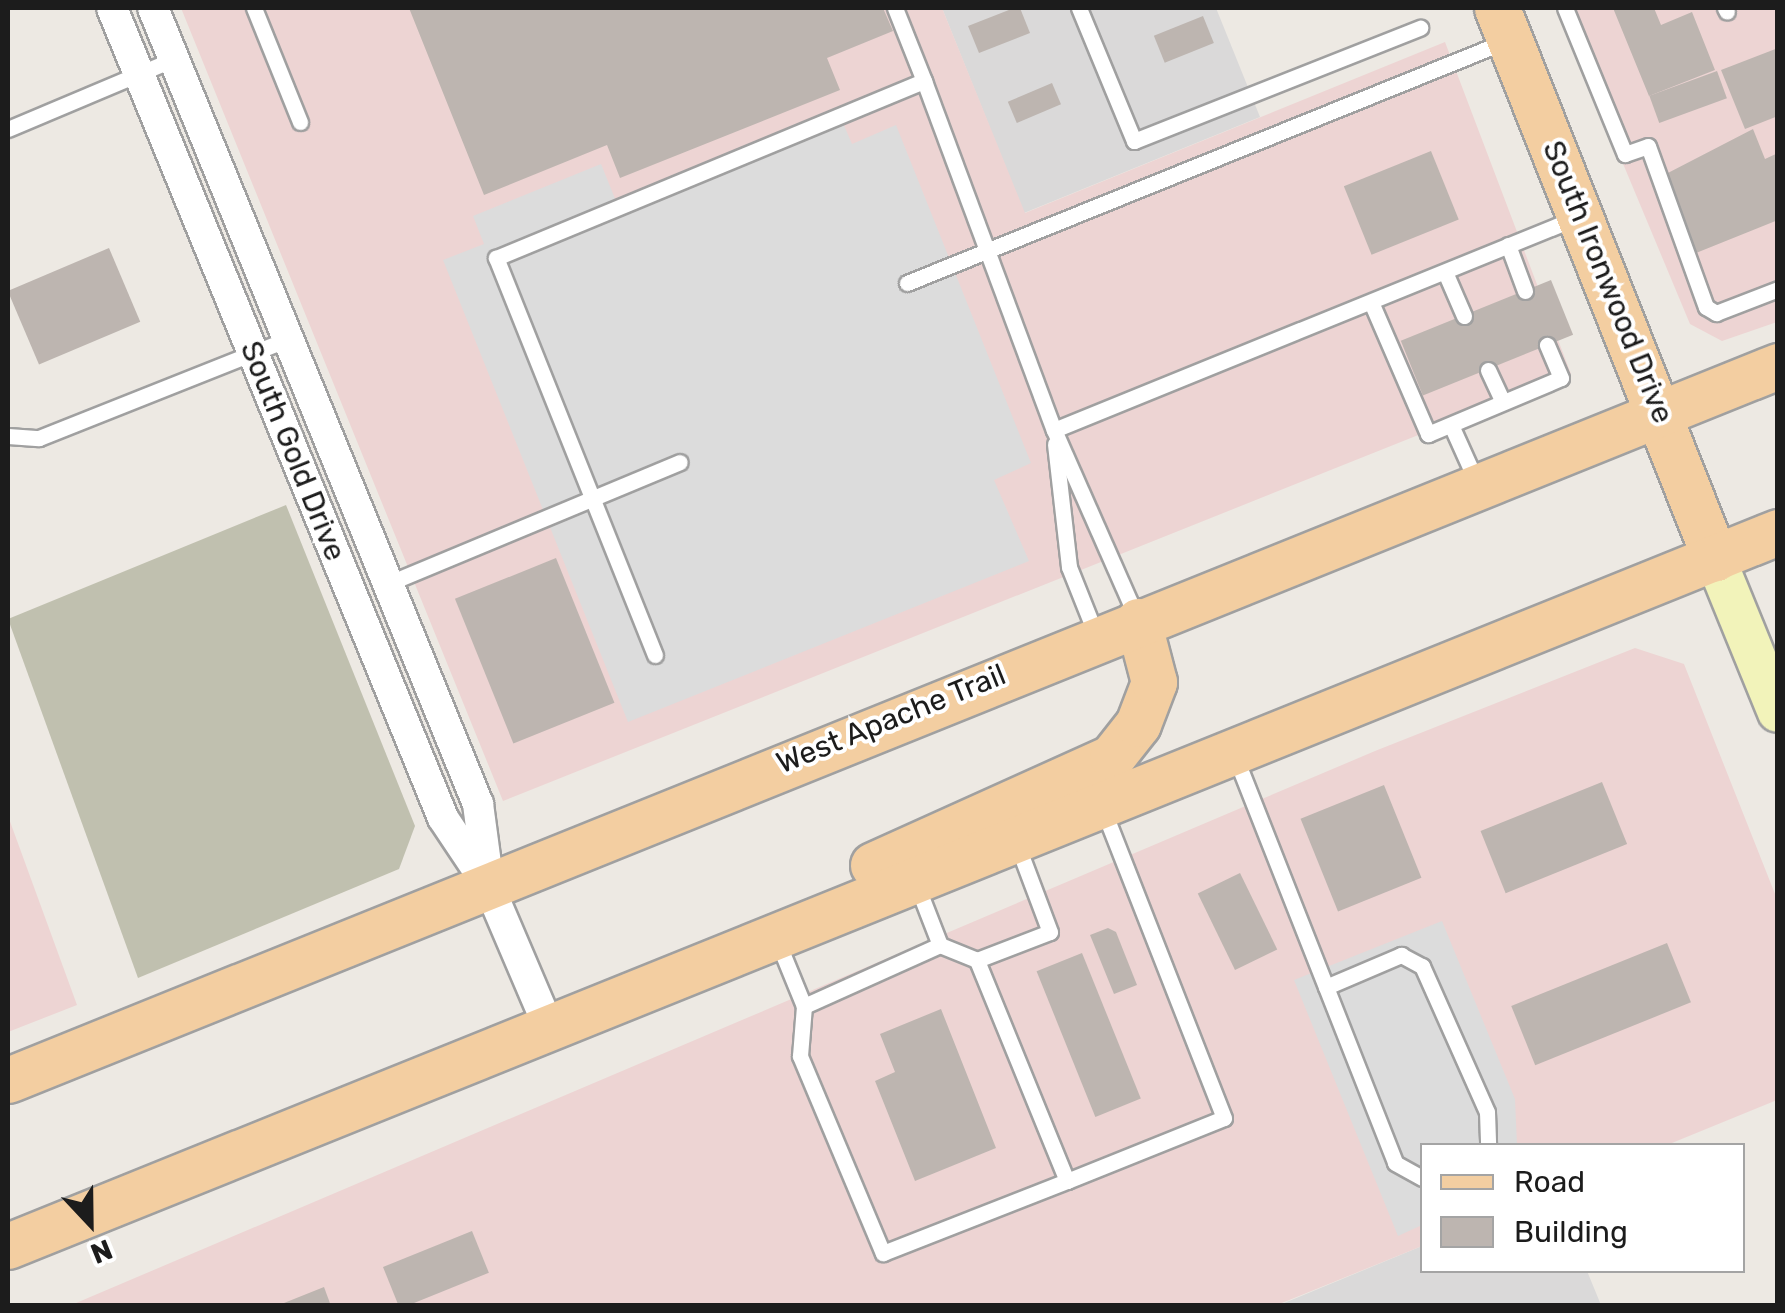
<!DOCTYPE html>
<style>
body{margin:0}
#map{position:relative;width:1785px;height:1313px;overflow:hidden;background:#ede9e3;font-family:Rubik,sans-serif}
div>[style]{position:absolute}
.residential>*{inset:0;background:#dad9d9}
.commercial>*{inset:0;background:#edd4d3}
.construction>*{inset:0;background:#c0c0af}
.parking>*{inset:0;background:#dcdcdc}
.building>*{inset:0;background:#bdb5b0;transform-origin:0 0}
.roads{filter:drop-shadow(2px 0 #a0a0a0) drop-shadow(-2px 0 #a0a0a0) drop-shadow(0 2px #a0a0a0) drop-shadow(0 -2px #a0a0a0)}
.service>*{height:15px;margin:-7.5px;padding:0 7.5px;transform-origin:7.5px;border-radius:7.5px;background:#fff}
.minor>*{height:30px;margin:-15px;padding:0 15px;transform-origin:15px;border-radius:15px;background:#fff}
.secondary>*{height:40px;margin:-20px;padding:0 20px;transform-origin:20px;border-radius:20px;background:#f2f3ba}
.primary>*{height:45px;margin:-22.5px;padding:0 22.5px;transform-origin:22.5px;border-radius:22.5px;background:#f3cea1}
span{translate:-50% -50%;white-space:nowrap;text-align:center;line-height:1.15;-webkit-text-stroke:8px #fff;paint-order:stroke}
.street-label{font-size:30px;color:#1c1c1c}
.frame{position:absolute;inset:0;border:10px solid #1c1c1c;pointer-events:none}
.legend{position:absolute;left:1420px;top:1143px;width:325px;height:130px;box-sizing:border-box;background:#fff;border:2px solid #a4a4a4;margin:0;padding:12px 18px;list-style:none;font-size:30px;color:#1c1c1c}
.legend li{display:flex;align-items:center;gap:20px;height:50px}
.legend b{width:50px;border:2px solid #a4a4a4}
.north{position:absolute;left:40px;top:1173px;width:100px;height:100px;-webkit-text-stroke:8px #fff;paint-order:stroke;rotate:158deg;font-size:28px;font-weight:700;line-height:40px;text-align:center;color:#1c1c1c}
.north::after{content:'';display:block;margin:auto;width:35px;height:45px;background:#1c1c1c;clip-path:polygon(50% 0,100% 100%,50% 72%,0 100%)}
</style>
<div id="map">
<div class="residential">
<i style="clip-path:polygon(942px 8px,1216px 8px,1260px 117px,1024px 213px)"></i>
<i style="clip-path:polygon(1422px 1246px,1422px 1270px,1587px 1271px,1601px 1305px,1277px 1306px)"></i>
</div>
<div class="commercial">
<i style="clip-path:polygon(181px 8px,942px 8px,1025px 213px,1445px 42px,1571px 374px,503px 801px)"></i>
<i style="clip-path:polygon(1558px 8px,1777px 8px,1777px 322px,1722px 341px,1690px 324px)"></i>
<i style="clip-path:polygon(1635px 648px,1684px 664px,1777px 899px,1777px 1100px,1667px 1145px,1422px 1146px,1422px 1246px,1277px 1305px,69px 1306px,1375px 751px)"></i>
<i style="clip-path:polygon(8px 816px,77px 1005px,8px 1032px)"></i>
</div>
<div class="construction">
<i style="clip-path:polygon(286px 505px,415px 826px,399px 869px,138px 978px,8px 619px)"></i>
</div>
<div class="parking">
<i style="clip-path:polygon(840px 116px,852px 144px,896px 125px,1031px 463px,994px 480px,1029px 561px,628px 722px,443px 260px,484px 244px,473px 216px,601px 164px,618px 206px)"></i>
<i style="clip-path:polygon(1442px 921px,1515px 1099px,1517px 1145px,1422px 1146px,1422px 1225px,1398px 1236px,1294px 980px)"></i>
</div>
<div class="building">
<i style="clip-path:polygon(409px 8px,883px 8px,893px 31px,827px 58px,840px 90px,620px 178px,607px 145px,484px 195px)"></i>
<i style="clip-path:polygon(1014px 8px,1020px 8px,1030px 33px,979px 53px,968px 26px)"></i>
<i style="clip-path:polygon(1613px 8px,1654px 8px,1661px 25px,1692px 12px,1715px 70px,1649px 96px)"></i>
<i style="left:1203px;top:16px;width:29px;height:53px;rotate:68deg"></i>
<i style="clip-path:polygon(1778px 48px,1778px 116px,1745px 129px,1721px 70px)"></i>
<i style="left:1717px;top:71px;width:29px;height:72px;rotate:70deg"></i>
<i style="left:1052px;top:83px;width:23px;height:48px;rotate:67deg"></i>
<i style="clip-path:polygon(1753px 129px,1765px 159px,1778px 153px,1778px 220px,1696px 253px,1664px 175px)"></i>
<i style="left:1431px;top:151px;width:74px;height:94px;rotate:68deg"></i>
<i style="left:109px;top:248px;width:80px;height:110px;rotate:67deg"></i>
<i style="left:1551px;top:280px;width:59px;height:162px;rotate:68deg"></i>
<i style="left:556px;top:558px;width:156px;height:109px;rotate:68deg"></i>
<i style="left:1602px;top:782px;width:67px;height:131px;rotate:68deg"></i>
<i style="left:1384px;top:785px;width:100px;height:90px;rotate:68deg"></i>
<i style="left:1240px;top:873px;width:85px;height:47px;rotate:64deg"></i>
<i style="clip-path:polygon(1108px 928px,1116px 932px,1137px 985px,1114px 994px,1090px 935px)"></i>
<i style="left:1667px;top:943px;width:64px;height:168px;rotate:68deg"></i>
<i style="left:1082px;top:953px;width:157px;height:49px;rotate:68deg"></i>
<i style="clip-path:polygon(941px 1009px,996px 1148px,915px 1181px,875px 1081px,895px 1072px,880px 1034px)"></i>
<i style="left:472px;top:1231px;width:45px;height:96px;rotate:68deg"></i>
<i style="clip-path:polygon(324px 1287px,331px 1306px,279px 1306px,279px 1305px)"></i>
</div>
<div class="roads">
<div class="service">
<i style="left:254px;top:8px;width:123px;rotate:68deg"></i>
<i style="left:895px;top:8px;width:79px;rotate:68.3deg"></i>
<i style="left:1079px;top:8px;width:144px;rotate:67.5deg"></i>
<i style="left:1134px;top:141px;width:308px;rotate:-21.6deg"></i>
<i style="left:1565px;top:8px;width:158px;rotate:67.7deg"></i>
<i style="left:1625px;top:154px;width:24px;rotate:-19deg"></i>
<i style="left:1648px;top:146px;width:171px;rotate:70.2deg"></i>
<i style="left:1706px;top:307px;width:12px;rotate:31deg"></i>
<i style="left:1716px;top:313px;width:66px;rotate:-21.2deg"></i>
<i style="left:1725px;top:8px;width:4px;rotate:63deg"></i>
<i style="left:8px;top:129px;width:180px;rotate:-22.9deg"></i>
<i style="left:1508px;top:245px;width:49px;rotate:69.7deg"></i>
<i style="left:1445px;top:272px;width:48px;rotate:66.6deg"></i>
<i style="left:907px;top:283px;width:646px;rotate:-22deg"></i>
<i style="left:1371px;top:302px;width:144px;rotate:66.6deg"></i>
<i style="left:1428px;top:434px;width:144px;rotate:-22.8deg"></i>
<i style="left:1561px;top:378px;width:36px;rotate:-113deg"></i>
<i style="left:1488px;top:370px;width:35px;rotate:65deg"></i>
<i style="left:1451px;top:425px;width:66px;rotate:65.8deg"></i>
<i style="left:1054px;top:430px;width:566px;rotate:-22.12deg"></i>
<i style="left:8px;top:436px;width:31px;rotate:4deg"></i>
<i style="left:39px;top:438px;width:268px;rotate:-21.7deg"></i>
<i style="left:1055px;top:444px;width:124px;rotate:83.5deg"></i>
<i style="left:1069px;top:567px;width:73px;rotate:68.3deg"></i>
<i style="left:387px;top:584px;width:317px;rotate:-22.6deg"></i>
<i style="left:655px;top:655px;width:428px;rotate:-111.8deg"></i>
<i style="left:496px;top:258px;width:463px;rotate:-22.5deg"></i>
<i style="left:924px;top:81px;width:372px;rotate:69.6deg"></i>
<i style="left:1054px;top:430px;width:203px;rotate:66.2deg"></i>
<i style="left:1235px;top:756px;width:437px;rotate:68.5deg"></i>
<i style="left:1395px;top:1163px;width:31px;rotate:29deg"></i>
<i style="left:777px;top:940px;width:71px;rotate:67.8deg"></i>
<i style="left:804px;top:1006px;width:50px;rotate:94.6deg"></i>
<i style="left:800px;top:1056px;width:214px;rotate:67.2deg"></i>
<i style="left:883px;top:1253px;width:198px;rotate:-21.4deg"></i>
<i style="left:1067px;top:1181px;width:239px;rotate:-112.2deg"></i>
<i style="left:977px;top:960px;width:40px;rotate:-158deg"></i>
<i style="left:940px;top:945px;width:66px;rotate:-111.2deg"></i>
<i style="left:977px;top:960px;width:78px;rotate:-21deg"></i>
<i style="left:1050px;top:932px;width:94px;rotate:-110.6deg"></i>
<i style="left:1326px;top:987px;width:82px;rotate:-23.1deg"></i>
<i style="left:1401px;top:955px;width:24px;rotate:28deg"></i>
<i style="left:1422px;top:966px;width:160px;rotate:66deg"></i>
<i style="left:1487px;top:1112px;width:34px;rotate:88deg"></i>
<i style="left:804px;top:1006px;width:149px;rotate:-24.2deg"></i>
<i style="left:1067px;top:1181px;width:169px;rotate:-21.9deg"></i>
<i style="left:1224px;top:1118px;width:331px;rotate:-111.4deg"></i>
</div>
<div class="minor">
<i style="left:112px;top:8px;width:875px;rotate:67.77deg"></i>
<i style="left:443px;top:818px;width:83px;rotate:56.3deg"></i>
<i style="left:489px;top:887px;width:153px;rotate:66.9deg"></i>
<i style="left:153px;top:8px;width:860px;rotate:67.79deg"></i>
<i style="left:478px;top:804px;width:76px;rotate:82.4deg"></i>
</div>
<div class="secondary">
<i style="left:1715px;top:558px;width:166px;rotate:67.8deg"></i>
</div>
<div class="primary">
<i style="left:1497px;top:8px;width:592px;rotate:68.38deg"></i>
<i style="left:873px;top:865px;width:262px;rotate:-24.3deg"></i>
<i style="left:1112px;top:757px;width:42px;rotate:-51.8deg"></i>
<i style="left:1138px;top:724px;width:45px;rotate:-69.1deg"></i>
<i style="left:1154px;top:682px;width:63px;rotate:-104.7deg"></i>
<i style="left:8px;top:1080px;width:1909px;rotate:-21.97deg"></i>
<i style="left:8px;top:1246px;width:1909px;rotate:-21.97deg"></i>
</div>
</div>
<div class="street-label">
<span style="left:1608px;top:282px;rotate:68deg">South Ironwood Drive</span>
<span style="left:293px;top:451px;rotate:68deg">South Gold Drive</span>
<span style="left:891px;top:719px;rotate:-22deg">West Apache Trail</span>
</div>
<div class="frame"></div>
<ul class="legend">
<li><b style="height:12px;background:#f3cea1"></b>Road</li>
<li><b style="height:28px;background:#bdb5b0"></b>Building</li>
</ul>
<div class="north">N</div>
</div>
